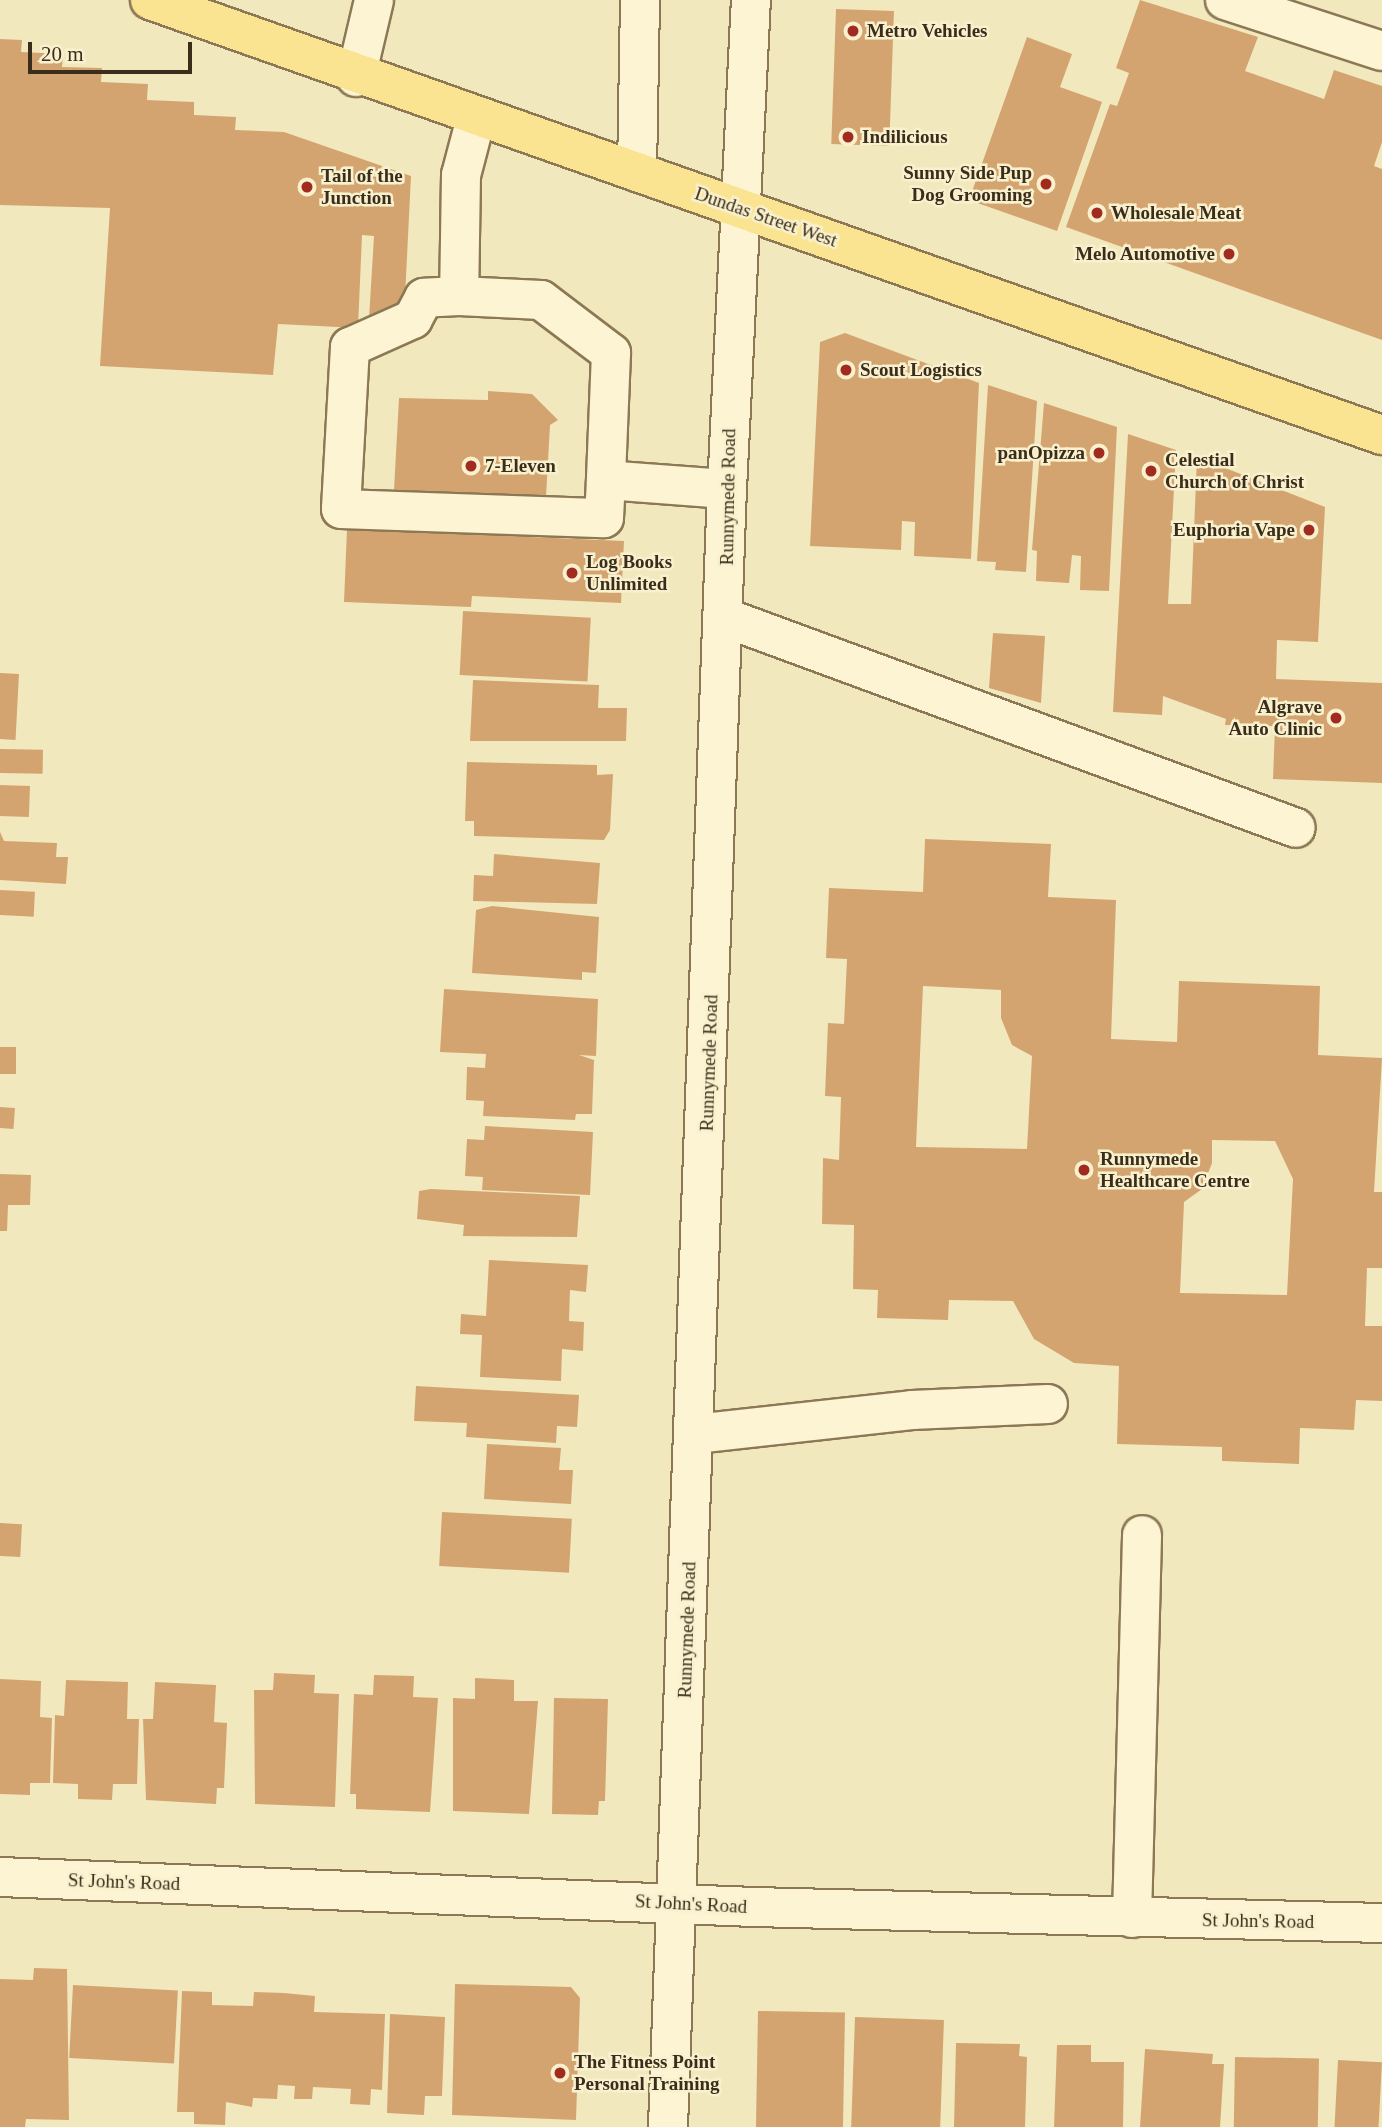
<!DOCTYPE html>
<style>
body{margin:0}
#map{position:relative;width:1382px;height:2127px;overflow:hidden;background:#f2e8be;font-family:"Times New Roman",serif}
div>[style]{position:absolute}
.building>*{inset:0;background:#d4a470;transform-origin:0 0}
.roads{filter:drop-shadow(2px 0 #8c7855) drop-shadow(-2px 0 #8c7855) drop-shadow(0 2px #8c7855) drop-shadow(0 -2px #8c7855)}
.minor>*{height:38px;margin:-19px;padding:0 19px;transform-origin:19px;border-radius:19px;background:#fcf4d2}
.major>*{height:38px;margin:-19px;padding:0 19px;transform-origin:19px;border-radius:19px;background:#fae491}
.dots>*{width:19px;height:19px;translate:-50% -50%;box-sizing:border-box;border:4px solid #f9f1ce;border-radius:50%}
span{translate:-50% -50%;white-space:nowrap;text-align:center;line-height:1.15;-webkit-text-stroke:5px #f9f1ce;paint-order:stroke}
.poi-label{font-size:19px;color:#3a2d1b;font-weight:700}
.left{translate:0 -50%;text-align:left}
.right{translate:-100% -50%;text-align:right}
.street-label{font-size:19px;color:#3a2d1b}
.scale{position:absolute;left:28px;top:42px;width:164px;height:32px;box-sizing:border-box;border:4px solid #3a2d1b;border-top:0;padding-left:9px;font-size:21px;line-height:24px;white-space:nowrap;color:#3a2d1b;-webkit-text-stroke:5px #f9f1ce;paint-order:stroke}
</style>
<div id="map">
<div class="building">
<i style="clip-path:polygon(1140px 0,1258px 37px,1245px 71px,1324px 99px,1334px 70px,1382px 86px,1382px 142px,1374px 166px,1382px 169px,1382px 340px,1066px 227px,1110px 104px,1117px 106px,1129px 73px,1116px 68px)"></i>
<i style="left:836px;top:9px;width:58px;height:135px;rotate:2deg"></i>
<i style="clip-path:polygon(1027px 37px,1072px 54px,1060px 87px,1102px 102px,1057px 231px,969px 200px)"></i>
<i style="clip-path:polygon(0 39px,22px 40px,21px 52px,63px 54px,62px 67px,102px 68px,101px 82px,148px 84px,147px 100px,194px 102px,194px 115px,236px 117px,235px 130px,284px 132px,411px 176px,404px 318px,369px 319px,374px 236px,362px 235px,358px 328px,278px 324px,273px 375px,100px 366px,110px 208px,0 205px)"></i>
<i style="clip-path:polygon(845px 333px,979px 383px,971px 559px,914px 556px,915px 522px,902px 521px,901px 550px,810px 546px,820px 342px)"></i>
<i style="clip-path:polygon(988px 385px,1037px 401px,1026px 572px,995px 570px,996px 562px,977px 561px)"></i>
<i style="clip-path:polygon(488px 391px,532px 394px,558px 420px,550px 425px,545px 515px,393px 508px,399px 398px,488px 400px)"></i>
<i style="clip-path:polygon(1044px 403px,1117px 427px,1109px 591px,1080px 590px,1081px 556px,1072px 555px,1069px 583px,1036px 581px,1037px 551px,1032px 550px)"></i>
<i style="clip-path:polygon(1128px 434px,1176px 450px,1168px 604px,1191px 604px,1197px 457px,1325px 507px,1318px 642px,1277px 640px,1276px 679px,1382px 683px,1382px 783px,1273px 779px,1275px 726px,1225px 725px,1226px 719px,1163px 696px,1162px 715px,1113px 712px)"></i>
<i style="clip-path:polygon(347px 529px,624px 541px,621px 603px,472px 596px,471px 607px,344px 602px)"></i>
<i style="left:463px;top:611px;width:128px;height:64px;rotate:3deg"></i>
<i style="clip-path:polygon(993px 633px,1045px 636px,1041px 703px,989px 688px)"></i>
<i style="left:0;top:673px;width:19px;height:66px;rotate:3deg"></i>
<i style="clip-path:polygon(473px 680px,599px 685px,598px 708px,627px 708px,626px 741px,470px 741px)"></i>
<i style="left:0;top:749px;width:43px;height:24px;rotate:1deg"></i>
<i style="clip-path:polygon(467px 762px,597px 765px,597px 775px,613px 774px,610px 830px,604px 840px,474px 836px,474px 821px,465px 821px)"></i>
<i style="left:0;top:785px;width:30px;height:31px;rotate:2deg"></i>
<i style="clip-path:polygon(0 832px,4px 841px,57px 843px,56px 857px,68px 857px,66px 884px,0 880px)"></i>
<i style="clip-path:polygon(evenodd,925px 839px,1051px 844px,1048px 897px,1116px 900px,1111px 1039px,1177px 1042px,1179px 981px,1320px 986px,1318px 1055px,1382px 1058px,1374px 1192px,1382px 1192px,1382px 1268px,1367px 1268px,1365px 1326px,1382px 1326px,1382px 1401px,1356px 1400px,1354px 1430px,1300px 1428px,1299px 1464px,1222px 1461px,1222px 1447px,1117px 1444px,1119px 1366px,1074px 1363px,1034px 1339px,1013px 1301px,949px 1300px,948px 1320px,877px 1318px,878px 1290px,853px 1289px,854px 1225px,822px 1224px,823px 1158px,839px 1160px,841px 1097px,825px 1096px,828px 1023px,844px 1024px,847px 959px,826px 958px,829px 888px,923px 892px,925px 839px,923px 986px,1001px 990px,1001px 1018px,1012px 1045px,1032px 1056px,1027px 1149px,916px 1147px,923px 986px,925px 839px,1212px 1140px,1275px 1141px,1293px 1179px,1287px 1295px,1180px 1293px,1184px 1202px,1202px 1189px,1212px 1163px,1212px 1140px)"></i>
<i style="clip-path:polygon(494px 854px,600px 863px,597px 904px,473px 901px,474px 875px,493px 876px)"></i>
<i style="left:0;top:890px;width:35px;height:25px;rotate:3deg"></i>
<i style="clip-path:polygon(492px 906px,599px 917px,596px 973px,582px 972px,582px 980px,472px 973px,476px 910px)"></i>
<i style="clip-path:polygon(444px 989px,598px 999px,596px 1056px,579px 1055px,594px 1060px,592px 1114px,576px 1114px,575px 1120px,483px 1116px,484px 1101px,466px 1100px,467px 1067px,485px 1068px,486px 1054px,440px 1052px)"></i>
<i style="left:0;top:1047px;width:16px;height:27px"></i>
<i style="left:0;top:1107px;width:15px;height:21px;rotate:4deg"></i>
<i style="clip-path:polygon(485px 1126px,593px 1132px,590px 1195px,482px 1190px,483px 1177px,465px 1176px,467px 1139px,484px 1140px)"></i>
<i style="clip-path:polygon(0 1174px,31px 1175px,30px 1205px,8px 1205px,7px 1231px,0 1231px)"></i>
<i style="clip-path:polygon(431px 1189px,580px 1196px,577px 1237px,463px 1236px,464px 1225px,417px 1219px,419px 1191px)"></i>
<i style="clip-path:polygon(489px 1260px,588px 1265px,586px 1292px,570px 1290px,569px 1321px,584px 1322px,583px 1351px,562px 1349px,561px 1381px,480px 1377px,482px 1335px,460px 1334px,461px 1314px,486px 1316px)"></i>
<i style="clip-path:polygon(416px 1386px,579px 1395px,577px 1427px,557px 1426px,556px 1443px,466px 1437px,467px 1423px,414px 1421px)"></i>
<i style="clip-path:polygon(487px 1444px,561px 1448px,559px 1470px,573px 1470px,571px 1504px,484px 1499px)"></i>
<i style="left:442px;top:1512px;width:130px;height:54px;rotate:3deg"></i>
<i style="left:0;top:1523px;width:22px;height:33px;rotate:3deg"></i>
<i style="clip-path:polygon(274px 1673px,315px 1675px,314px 1693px,339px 1694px,335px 1807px,255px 1804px,254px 1690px,273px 1690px)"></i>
<i style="clip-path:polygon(374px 1675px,414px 1676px,413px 1697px,438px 1698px,430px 1812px,356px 1809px,356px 1794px,350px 1794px,354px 1694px,373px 1695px)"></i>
<i style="clip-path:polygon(475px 1678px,514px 1680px,514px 1701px,538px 1701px,529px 1814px,453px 1811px,453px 1698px,475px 1699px)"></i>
<i style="clip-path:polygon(0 1679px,41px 1681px,40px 1717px,52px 1718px,50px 1783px,30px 1783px,30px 1795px,0 1794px)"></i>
<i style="clip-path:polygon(66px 1680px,128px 1682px,127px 1719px,139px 1719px,137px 1784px,113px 1784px,112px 1800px,78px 1799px,78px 1784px,53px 1783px,55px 1715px,64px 1716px)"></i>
<i style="clip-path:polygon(155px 1682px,216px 1685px,214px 1722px,227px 1723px,224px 1788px,217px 1788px,216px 1804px,146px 1800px,143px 1719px,153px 1719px)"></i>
<i style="clip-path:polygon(554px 1698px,608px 1699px,605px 1801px,599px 1801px,598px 1815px,552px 1814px)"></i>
<i style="clip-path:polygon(34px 1968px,67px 1969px,69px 2120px,26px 2119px,25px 2127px,0 2127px,0 1979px,33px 1980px)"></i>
<i style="clip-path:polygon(455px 1984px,571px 1987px,580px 1998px,576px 2120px,452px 2115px)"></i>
<i style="left:73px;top:1985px;width:105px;height:73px;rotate:3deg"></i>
<i style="clip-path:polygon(182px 1991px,212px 1992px,212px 2005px,253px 2006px,254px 1992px,284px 1993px,315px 1996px,314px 2012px,385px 2014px,382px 2090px,371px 2089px,370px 2105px,350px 2104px,351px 2089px,313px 2087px,312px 2099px,294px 2099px,295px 2086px,278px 2085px,277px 2099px,253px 2098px,252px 2107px,226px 2102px,225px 2125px,194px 2124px,194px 2112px,177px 2112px)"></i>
<i style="left:758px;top:2011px;width:87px;height:116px;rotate:1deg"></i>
<i style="clip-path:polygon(390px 2014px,445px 2017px,442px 2096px,425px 2096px,424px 2115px,387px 2113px)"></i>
<i style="left:855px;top:2017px;width:89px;height:110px;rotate:2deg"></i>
<i style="clip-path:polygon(956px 2043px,1020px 2044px,1019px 2056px,1027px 2057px,1025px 2127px,954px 2127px)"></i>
<i style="clip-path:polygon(1057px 2045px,1091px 2045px,1091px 2062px,1124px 2062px,1123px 2127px,1054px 2127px)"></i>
<i style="clip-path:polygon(1145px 2049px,1213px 2054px,1212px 2064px,1224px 2064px,1220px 2127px,1140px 2127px)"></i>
<i style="left:1235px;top:2057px;width:84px;height:70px;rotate:1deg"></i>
<i style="left:1338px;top:2060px;width:44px;height:67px;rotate:3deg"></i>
</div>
<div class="roads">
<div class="minor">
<i style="left:1225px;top:0;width:165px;rotate:18deg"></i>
<i style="left:356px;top:77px;width:79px;rotate:-76.8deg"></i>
<i style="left:476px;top:118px;width:59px;rotate:104.7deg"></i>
<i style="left:461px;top:175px;width:121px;rotate:90.9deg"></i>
<i style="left:459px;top:296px;width:82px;rotate:2.8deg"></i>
<i style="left:541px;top:300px;width:88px;rotate:37.1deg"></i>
<i style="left:611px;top:353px;width:127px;rotate:92.3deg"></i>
<i style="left:606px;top:480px;width:121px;rotate:4.3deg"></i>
<i style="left:637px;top:172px;width:172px;rotate:-89deg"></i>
<i style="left:459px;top:296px;width:35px;rotate:177deg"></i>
<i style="left:424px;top:298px;width:24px;rotate:118deg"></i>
<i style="left:413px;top:319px;width:69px;rotate:156deg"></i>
<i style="left:350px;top:347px;width:162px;rotate:93.2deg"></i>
<i style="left:341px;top:509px;width:263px;rotate:2deg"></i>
<i style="left:604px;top:518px;width:38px;rotate:-87deg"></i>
<i style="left:726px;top:618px;width:607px;rotate:20.22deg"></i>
<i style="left:695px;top:1434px;width:218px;rotate:-6.3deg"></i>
<i style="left:912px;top:1410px;width:136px;rotate:-2.5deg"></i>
<i style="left:0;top:1877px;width:755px;rotate:2.28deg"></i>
<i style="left:754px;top:1907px;width:628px;rotate:1.46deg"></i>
<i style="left:1132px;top:1918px;width:383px;rotate:-88.5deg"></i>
<i style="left:668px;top:2127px;width:1639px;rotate:-87.94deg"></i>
<i style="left:727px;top:489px;width:490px;rotate:-87.2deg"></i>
</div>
<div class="major">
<i style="left:150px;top:0;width:1307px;rotate:19.45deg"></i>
</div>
</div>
<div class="dots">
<i style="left:853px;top:31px;background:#a22b1f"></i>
<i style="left:848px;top:137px;background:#a22b1f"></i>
<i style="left:1046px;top:184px;background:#a22b1f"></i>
<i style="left:307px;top:187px;background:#a22b1f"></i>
<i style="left:1097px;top:213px;background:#a22b1f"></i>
<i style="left:1229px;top:254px;background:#a22b1f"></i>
<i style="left:846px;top:370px;background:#a22b1f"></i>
<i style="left:1099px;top:453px;background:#a22b1f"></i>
<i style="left:471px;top:466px;background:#a22b1f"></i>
<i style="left:1151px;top:471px;background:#a22b1f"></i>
<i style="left:1309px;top:530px;background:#a22b1f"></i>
<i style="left:572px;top:573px;background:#a22b1f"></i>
<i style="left:1336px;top:718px;background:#a22b1f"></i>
<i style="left:1084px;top:1170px;background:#a22b1f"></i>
<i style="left:560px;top:2073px;background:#a22b1f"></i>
</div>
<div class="poi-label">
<span class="left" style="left:867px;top:31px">Metro Vehicles</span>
<span class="left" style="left:862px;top:137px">Indilicious</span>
<span class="right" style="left:1032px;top:184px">Sunny Side Pup<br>Dog Grooming</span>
<span class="left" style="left:321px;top:187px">Tail of the<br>Junction</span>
<span class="left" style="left:1111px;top:213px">Wholesale Meat</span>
<span class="right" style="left:1215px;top:254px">Melo Automotive</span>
<span class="left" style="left:860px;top:370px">Scout Logistics</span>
<span class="right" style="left:1085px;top:453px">panOpizza</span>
<span class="left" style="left:1165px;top:471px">Celestial<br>Church of Christ</span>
<span class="left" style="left:485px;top:466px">7-Eleven</span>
<span class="right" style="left:1295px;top:530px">Euphoria Vape</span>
<span class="left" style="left:586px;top:573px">Log Books<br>Unlimited</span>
<span class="right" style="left:1322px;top:718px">Algrave<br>Auto Clinic</span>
<span class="left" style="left:1100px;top:1170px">Runnymede<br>Healthcare Centre</span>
<span class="left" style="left:574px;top:2073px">The Fitness Point<br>Personal Training</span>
</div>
<div class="street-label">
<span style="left:766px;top:217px;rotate:19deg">Dundas Street West</span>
<span style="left:728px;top:497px;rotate:-89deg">Runnymede Road</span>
<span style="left:709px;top:1063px;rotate:-88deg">Runnymede Road</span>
<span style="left:687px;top:1630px;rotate:-88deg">Runnymede Road</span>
<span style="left:124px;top:1882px;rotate:2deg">St John's Road</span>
<span style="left:691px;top:1904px;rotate:3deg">St John's Road</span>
<span style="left:1258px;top:1921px;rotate:1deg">St John's Road</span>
</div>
<div class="scale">20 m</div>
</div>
